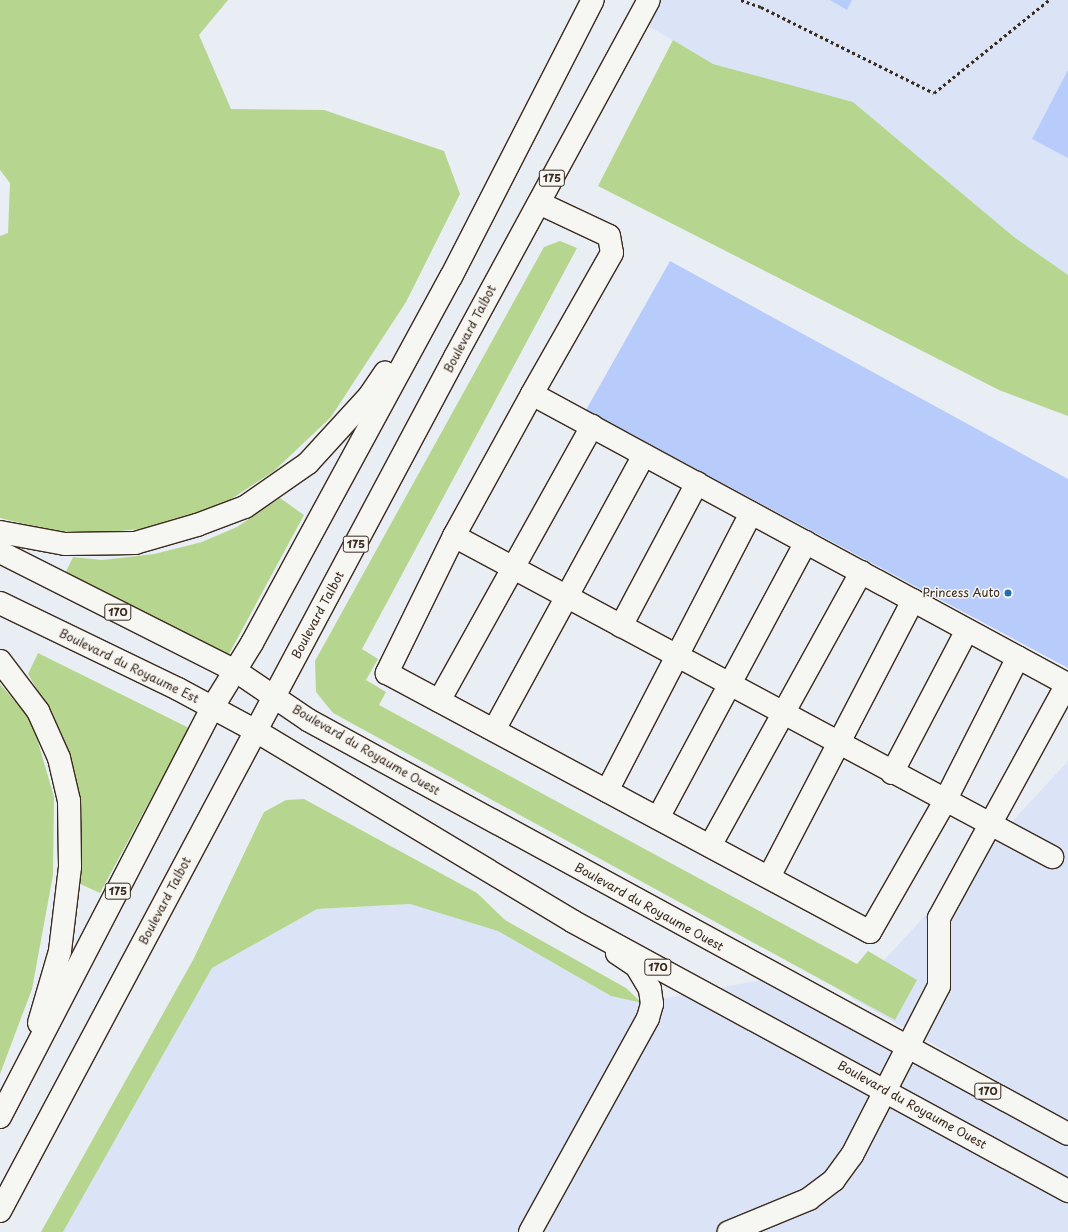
<!DOCTYPE html>
<style>
body{margin:0}
#map{position:relative;width:1068px;height:1232px;overflow:hidden;background:#e9eef4;font-family:"Playpen Sans",sans-serif}
div>[style]{position:absolute}
.built>*{inset:0;background:#dae4f6}
.green>*{inset:0;background:#b6d68f}
.building>*{inset:0;background:#b7ccfb}
.path>*{height:2.5px;margin-top:-1.25px;transform-origin:0;background:repeating-linear-gradient(90deg,#3b2a1e 0 3px,transparent 0 6px)}
.roads{filter:drop-shadow(1px 0 #3b2a1e) drop-shadow(-1px 0 #3b2a1e) drop-shadow(0 1px #3b2a1e) drop-shadow(0 -1px #3b2a1e)}
.minor>*{height:22px;margin:-11px;padding:0 11px;transform-origin:11px;border-radius:11px;background:#f6f6f2}
.major>*{height:22px;margin:-11px;padding:0 11px;transform-origin:11px;border-radius:11px;background:#f6f6f2}
.highway>*{height:22px;margin:-11px;padding:0 11px;transform-origin:11px;border-radius:11px;background:#f6f6f2}
.dots>*{width:11px;height:11px;translate:-50% -50%;box-sizing:border-box;border:2px solid #f6f6f2;border-radius:50%}
span{translate:-50% -50%;white-space:nowrap;text-align:center;line-height:1.15;-webkit-text-stroke:3px #f6f6f2;paint-order:stroke}
.shield-label span{padding:1px 3px;background:#f6f6f2;border:1px solid;border-radius:3px;-webkit-text-stroke-width:0}
.shield-label{font-size:11px;color:#3b2a1e;font-weight:700}
.street-label{font-size:12px;color:#3b2a1e}
.poi-label{font-size:12px;color:#3b2a1e}
.right{translate:-100% -50%;text-align:right}
</style>
<div id="map">
<div class="built">
<i style="clip-path:polygon(649px 0,1068px 0,1068px 275px,1014px 237px,853px 102px,713px 64px,638px 20px)"></i>
<i style="clip-path:polygon(1068px 761px,1068px 1121px,850px 997px)"></i>
<i style="clip-path:polygon(410px 904px,498px 931px,611px 996px,642px 1003px,776px 977px,1068px 1134px,1068px 1232px,63px 1232px,212px 968px,317px 909px)"></i>
</div>
<div class="green">
<i style="clip-path:polygon(0 0,228px 0,199px 35px,231px 109px,324px 110px,444px 151px,460px 194px,406px 302px,331px 417px,274px 471px,222px 505px,169px 526px,100px 533px,53px 531px,0 518px,0 236px,8px 233px,10px 183px,0 170px)"></i>
<i style="clip-path:polygon(673px 40px,713px 64px,853px 102px,1014px 237px,1068px 275px,1068px 416px,999px 390px,598px 186px)"></i>
<i style="clip-path:polygon(560px 241px,577px 248px,362px 649px,378px 659px,366px 680px,386px 692px,379px 705px,857px 964px,868px 951px,917px 980px,895px 1020px,333px 713px,316px 692px,315px 661px,544px 247px)"></i>
<i style="clip-path:polygon(280px 498px,304px 515px,223px 665px,63px 578px,73px 557px,102px 560px,154px 554px,202px 542px,237px 527px)"></i>
<i style="clip-path:polygon(38px 653px,189px 728px,100px 893px,78px 883px,82px 815px,74px 771px,66px 745px,55px 720px,28px 674px)"></i>
<i style="clip-path:polygon(0 684px,32px 721px,54px 797px,53px 875px,32px 989px,0 1074px)"></i>
<i style="clip-path:polygon(304px 799px,477px 893px,505px 920px,626px 988px,642px 1003px,611px 996px,498px 931px,410px 904px,317px 909px,212px 968px,63px 1232px,41px 1232px,193px 960px,264px 812px,286px 800px)"></i>
</div>
<div class="building">
<i style="clip-path:polygon(830px 0,852px 0,847px 10px)"></i>
<i style="clip-path:polygon(1068px 70px,1068px 158px,1032px 139px)"></i>
<i style="clip-path:polygon(670px 261px,1068px 479px,1068px 668px,586px 410px)"></i>
</div>
<div class="path">
<i style="left:741px;top:0;width:21px;rotate:19deg"></i>
<i style="left:761px;top:7px;width:193px;rotate:26.4deg"></i>
<i style="left:934px;top:93px;width:148px;rotate:-39deg"></i>
</div>
<div class="roads">
<div class="minor">
<i style="left:539px;top:203px;width:77px;rotate:25.2deg"></i>
<i style="left:609px;top:236px;width:17px;rotate:80deg"></i>
<i style="left:612px;top:253px;width:162px;rotate:119.6deg"></i>
<i style="left:532px;top:394px;width:609px;rotate:28.46deg"></i>
<i style="left:1067px;top:684px;width:267px;rotate:118.7deg"></i>
<i style="left:939px;top:918px;width:68px;rotate:90deg"></i>
<i style="left:939px;top:986px;width:190px;rotate:117.2deg"></i>
<i style="left:852px;top:1155px;width:31px;rotate:126deg"></i>
<i style="left:834px;top:1180px;width:31px;rotate:143deg"></i>
<i style="left:809px;top:1199px;width:87px;rotate:157.6deg"></i>
<i style="left:532px;top:394px;width:162px;rotate:118.8deg"></i>
<i style="left:454px;top:536px;width:153px;rotate:116.1deg"></i>
<i style="left:387px;top:673px;width:548px;rotate:28.2deg"></i>
<i style="left:870px;top:932px;width:151px;rotate:-60.2deg"></i>
<i style="left:945px;top:801px;width:161px;rotate:-63.1deg"></i>
<i style="left:454px;top:536px;width:679px;rotate:28.23deg"></i>
<i style="left:621px;top:626px;width:162px;rotate:-62deg"></i>
<i style="left:439px;top:701px;width:315px;rotate:-60.9deg"></i>
<i style="left:494px;top:730px;width:313px;rotate:-61.4deg"></i>
<i style="left:892px;top:773px;width:161px;rotate:-62.3deg"></i>
<i style="left:607px;top:791px;width:313px;rotate:-62.6deg"></i>
<i style="left:658px;top:818px;width:313px;rotate:-61.8deg"></i>
<i style="left:710px;top:846px;width:313px;rotate:-61.1deg"></i>
<i style="left:769px;top:877px;width:312px;rotate:-62.5deg"></i>
<i style="left:530px;top:1232px;width:244px;rotate:-61.1deg"></i>
<i style="left:648px;top:1018px;width:15px;rotate:-74deg"></i>
<i style="left:652px;top:1004px;width:15px;rotate:-98deg"></i>
<i style="left:650px;top:989px;width:27px;rotate:-121deg"></i>
<i style="left:636px;top:966px;width:23px;rotate:-146deg"></i>
</div>
<div class="major">
<i style="left:0;top:552px;width:264px;rotate:26.8deg"></i>
<i style="left:236px;top:671px;width:87px;rotate:34.2deg"></i>
<i style="left:308px;top:720px;width:865px;rotate:28.58deg"></i>
<i style="left:0;top:603px;width:198px;rotate:25.8deg"></i>
<i style="left:178px;top:689px;width:89px;rotate:28.3deg"></i>
<i style="left:256px;top:731px;width:369px;rotate:31deg"></i>
<i style="left:572px;top:921px;width:565px;rotate:28.56deg"></i>
</div>
<div class="highway">
<i style="left:0;top:532px;width:66px;rotate:10.5deg"></i>
<i style="left:65px;top:544px;width:70px;rotate:-0.8deg"></i>
<i style="left:135px;top:543px;width:65px;rotate:-16.2deg"></i>
<i style="left:197px;top:525px;width:51px;rotate:-20.6deg"></i>
<i style="left:245px;top:507px;width:77px;rotate:-34.9deg"></i>
<i style="left:308px;top:463px;width:92px;rotate:-47.6deg"></i>
<i style="left:370px;top:395px;width:27px;rotate:-56deg"></i>
<i style="left:0;top:661px;width:63px;rotate:52.8deg"></i>
<i style="left:38px;top:711px;width:51px;rotate:65.9deg"></i>
<i style="left:59px;top:758px;width:44px;rotate:76.9deg"></i>
<i style="left:69px;top:801px;width:66px;rotate:89.1deg"></i>
<i style="left:70px;top:867px;width:85px;rotate:96.8deg"></i>
<i style="left:60px;top:951px;width:75px;rotate:106.3deg"></i>
<i style="left:0;top:1117px;width:461px;rotate:-62.6deg"></i>
<i style="left:212px;top:708px;width:76px;rotate:-58.4deg"></i>
<i style="left:252px;top:643px;width:417px;rotate:-61.5deg"></i>
<i style="left:451px;top:277px;width:311px;rotate:-62.9deg"></i>
<i style="left:0;top:1211px;width:968px;rotate:-61.95deg"></i>
<i style="left:455px;top:357px;width:406px;rotate:-61.5deg"></i>
</div>
</div>
<div class="dots">
<i style="left:1008px;top:593px;background:#1f6fb2"></i>
</div>
<div class="shield-label">
<span style="left:552px;top:178px">175</span>
<span style="left:356px;top:544px">175</span>
<span style="left:118px;top:612px">170</span>
<span style="left:118px;top:891px">175</span>
<span style="left:658px;top:967px">170</span>
<span style="left:988px;top:1091px">170</span>
</div>
<div class="street-label">
<span style="left:470px;top:329px;rotate:-62deg">Boulevard Talbot</span>
<span style="left:318px;top:615px;rotate:-62deg">Boulevard Talbot</span>
<span style="left:129px;top:666px;rotate:26deg">Boulevard du Royaume Est</span>
<span style="left:366px;top:750px;rotate:30deg">Boulevard du Royaume Ouest</span>
<span style="left:165px;top:901px;rotate:-62deg">Boulevard Talbot</span>
<span style="left:649px;top:907px;rotate:29deg">Boulevard du Royaume Ouest</span>
<span style="left:912px;top:1105px;rotate:29deg">Boulevard du Royaume Ouest</span>
</div>
<div class="poi-label">
<span class="right" style="left:1000px;top:593px">Princess Auto</span>
</div>
</div>
